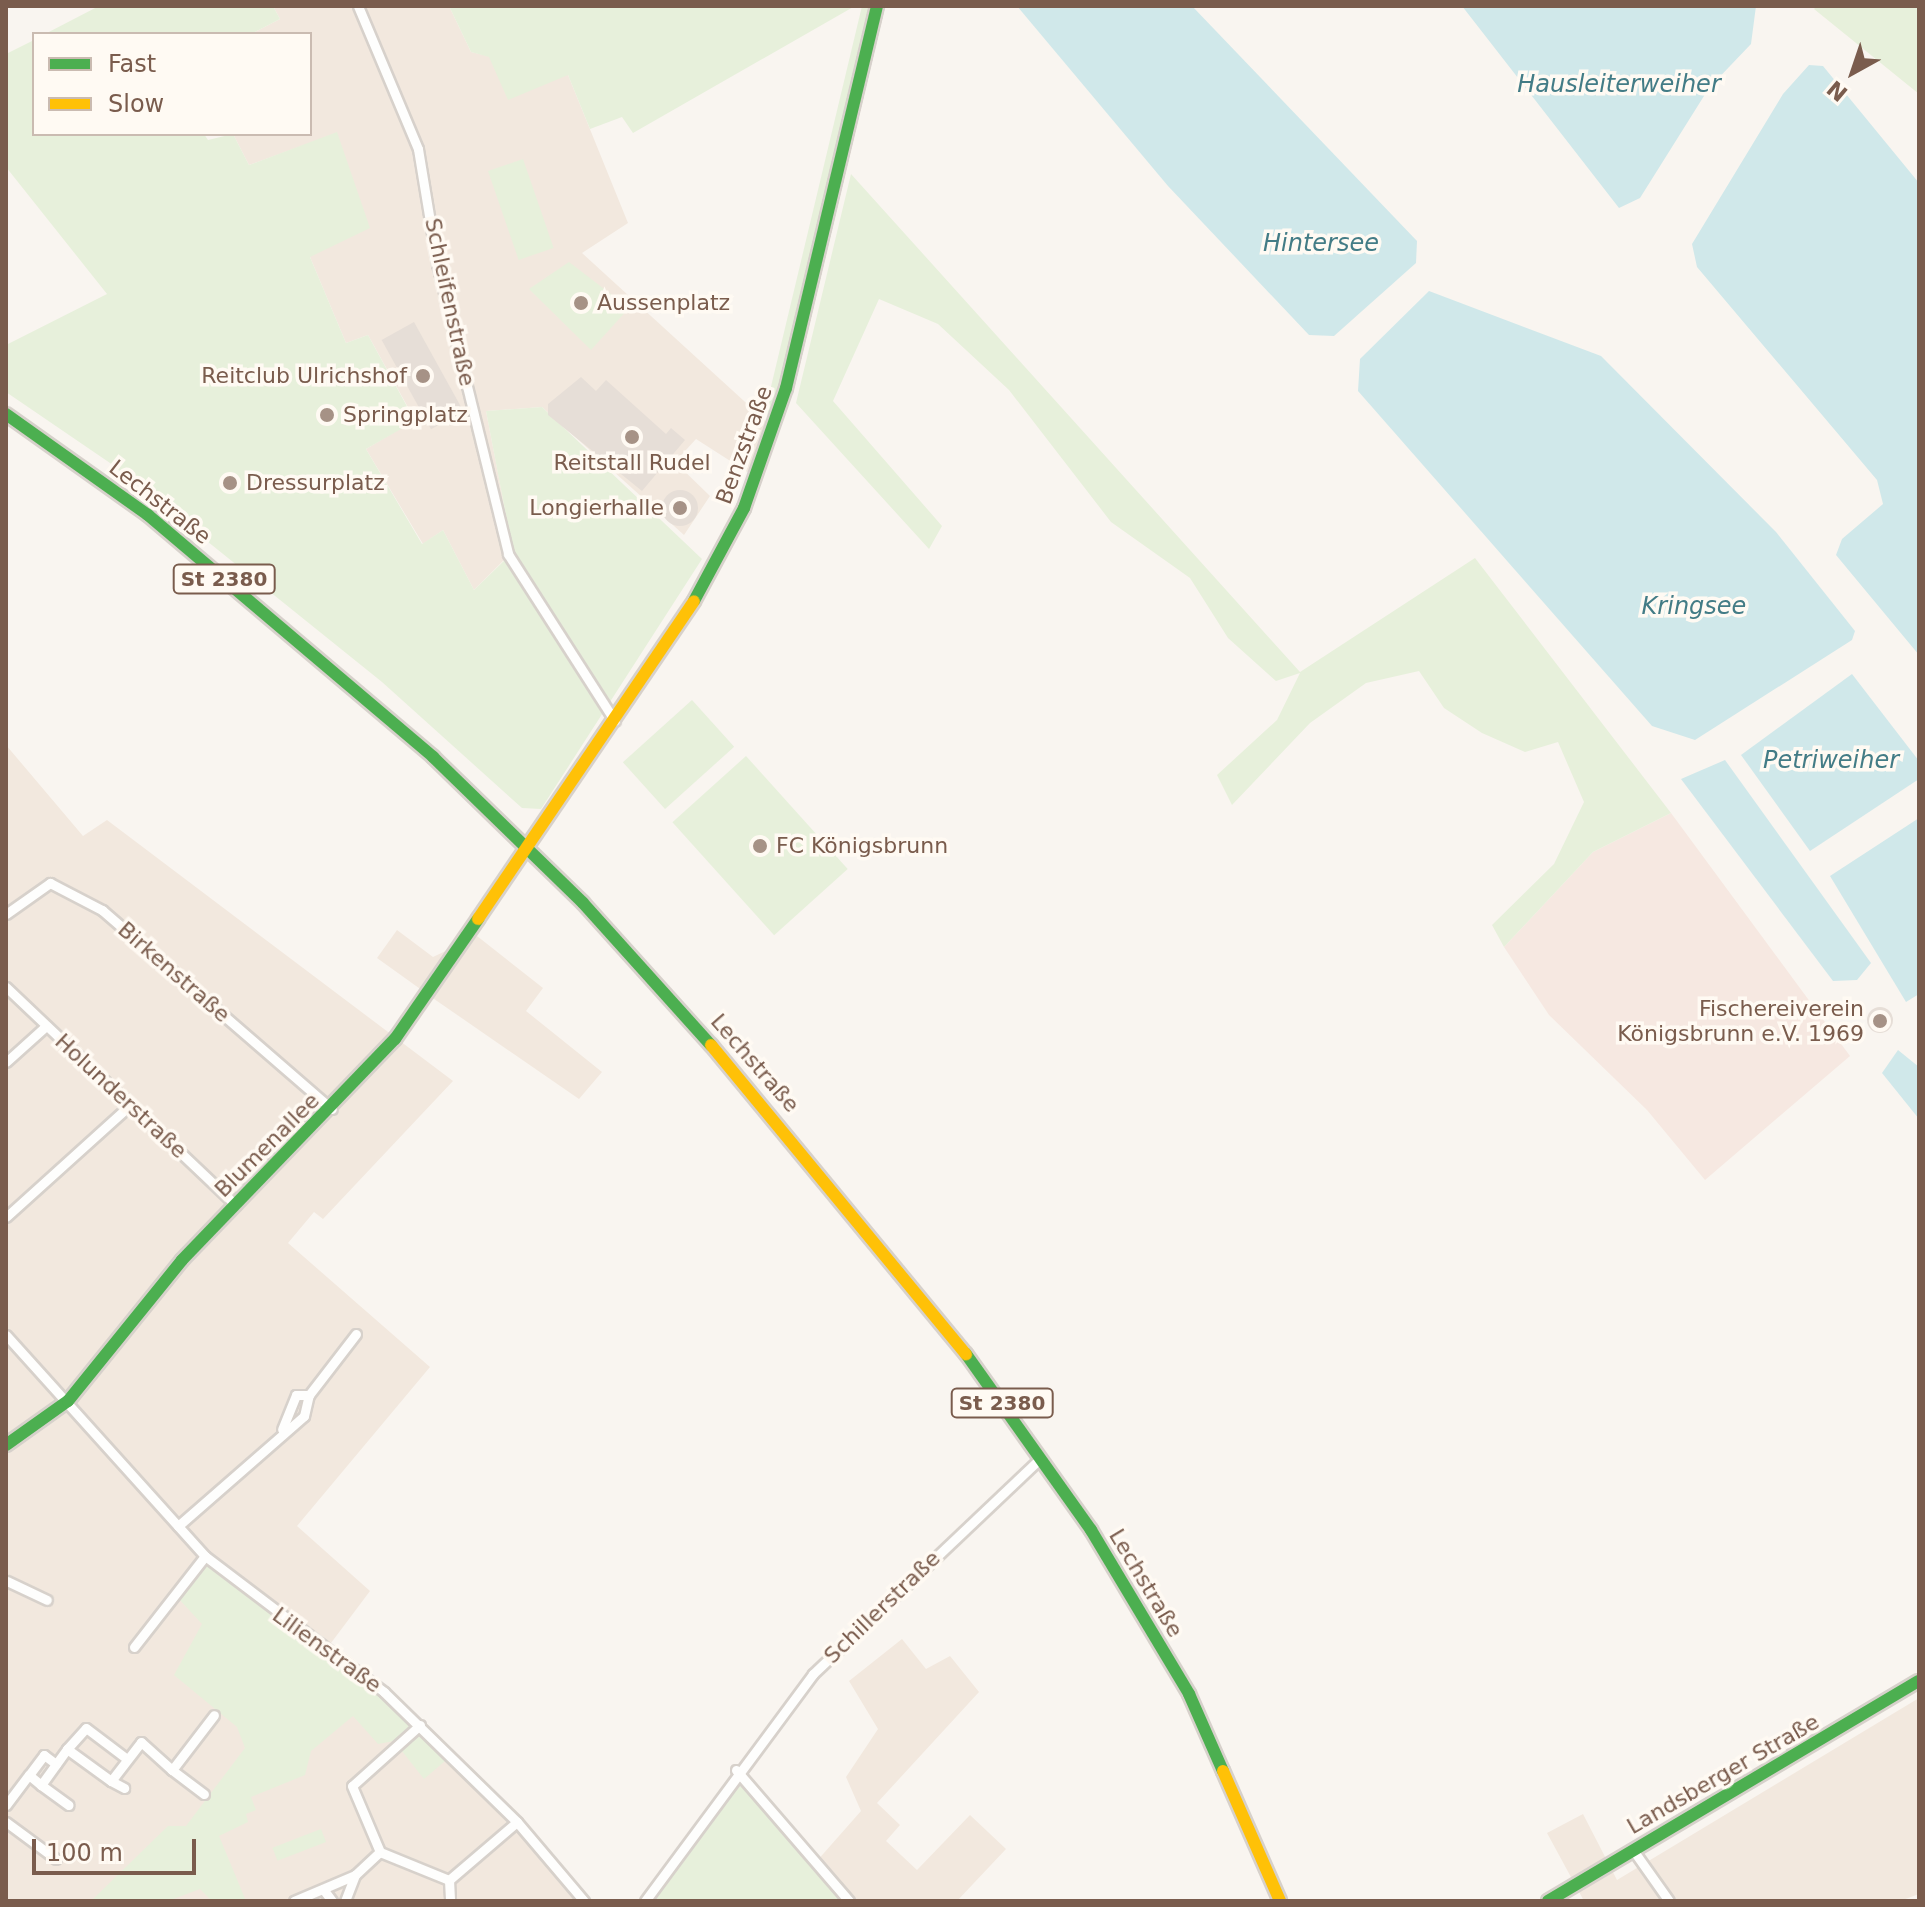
<!DOCTYPE html>
<meta charset="utf-8">
<style>
body{margin:0}
#map{position:relative;width:1925px;height:1907px;overflow:hidden;background:#f9f5f0;font-family:"DejaVu Sans",sans-serif}
div>[style]{position:absolute}
.residential>*{inset:0;background:#f2e8de}
.commercial>*{inset:0;background:#f6e8e1}
.green>*{inset:0;background:#e7f0db;transform-origin:0 0}
.water>*{inset:0;background:#d0e8ea}
.building>*{inset:0;background:#e6ded7;transform-origin:0 0}
.round{border-radius:50%}
.roads{filter:drop-shadow(2px 0 #d7d1cb) drop-shadow(-2px 0 #d7d1cb) drop-shadow(0 2px #d7d1cb) drop-shadow(0 -2px #d7d1cb)}
.street>*{height:9px;margin:-4.5px;padding:0 4.5px;transform-origin:4.5px;border-radius:4.5px;background:#fefefd}
.fast>*{height:12px;margin:-6px;padding:0 6px;transform-origin:6px;border-radius:6px;background:#4caf50}
.slow>*{height:12px;margin:-6px;padding:0 6px;transform-origin:6px;border-radius:6px;background:#ffc107}
.dots>*{width:22px;height:22px;translate:-50% -50%;box-sizing:border-box;border:4px solid #fffaf3;border-radius:50%}
span{translate:-50% -50%;white-space:nowrap;text-align:center;line-height:1.15;-webkit-text-stroke:7px #fffaf3;paint-order:stroke}
.shield-label span{padding:2px 6px;background:#fffaf3;border:2px solid;border-radius:6px;-webkit-text-stroke-width:0}
.shield-label{font-size:20px;color:#7a5c4d;font-weight:700}
.street-label{font-size:22px;color:#7a5c4d}
.poi-label{font-size:22px;color:#7a5c4d}
.left{translate:0 -50%;text-align:left}
.right{translate:-100% -50%;text-align:right}
.water-label{font-size:24px;color:#437c86;font-style:italic}
.frame{position:absolute;inset:0;border:8px solid #7a5c4d;pointer-events:none}
.legend{position:absolute;left:32px;top:32px;width:280px;height:104px;box-sizing:border-box;background:#fffaf3;border:2px solid #cabbb1;margin:0;padding:10px 14px;list-style:none;font-size:24px;color:#7a5c4d}
.legend li{display:flex;align-items:center;gap:16px;height:40px}
.legend b{width:40px;border:2px solid #cabbb1}
.north{position:absolute;left:1813px;top:32px;width:80px;height:80px;-webkit-text-stroke:6px #fffaf3;paint-order:stroke;rotate:220deg;font-size:22px;font-weight:700;line-height:32px;text-align:center;color:#7a5c4d}
.north::after{content:'';display:block;margin:auto;width:28px;height:36px;background:#7a5c4d;clip-path:polygon(50% 0,100% 100%,50% 72%,0 100%)}
.scale{position:absolute;left:32px;top:1839px;width:164px;height:36px;box-sizing:border-box;border:4px solid #7a5c4d;border-top:0;padding-left:10px;font-size:24px;line-height:28px;white-space:nowrap;color:#7a5c4d;-webkit-text-stroke:6px #fffaf3;paint-order:stroke}
</style>
<div id="map">
<div class="residential">
<i style="clip-path:polygon(273px 6px,449px 6px,471px 52px,568px 75px,628px 223px,582px 253px,767px 422px,749px 473px,696px 439px,675px 462px,710px 496px,684px 535px,542px 407px,486px 411px,513px 551px,474px 590px,443px 530px,423px 544px,366px 449px,415px 420px,368px 335px,346px 343px,310px 257px,337px 133px,249px 165px,233px 134px,310px 134px,310px 34px,251px 34px,280px 19px)"></i>
<i style="clip-path:polygon(6px 745px,83px 836px,107px 820px,453px 1081px,323px 1219px,314px 1212px,288px 1243px,430px 1367px,297px 1526px,370px 1591px,328px 1647px,384px 1692px,517px 1822px,584px 1901px,6px 1901px)"></i>
<i style="clip-path:polygon(397px 930px,433px 957px,477px 936px,543px 988px,526px 1011px,602px 1072px,579px 1099px,437px 1001px,377px 958px)"></i>
<i style="clip-path:polygon(902px 1639px,926px 1669px,950px 1656px,979px 1692px,877px 1803px,900px 1825px,886px 1841px,917px 1870px,970px 1815px,1006px 1849px,957px 1901px,850px 1901px,816px 1862px,861px 1811px,846px 1777px,878px 1729px,849px 1681px)"></i>
<i style="clip-path:polygon(1919px 1698px,1919px 1894px,1900px 1901px,1584px 1901px,1547px 1833px,1583px 1814px,1617px 1880px)"></i>
</div>
<div class="commercial">
<i style="clip-path:polygon(1671px 813px,1850px 1056px,1705px 1180px,1647px 1110px,1549px 1015px,1504px 947px,1593px 852px)"></i>
</div>
<div class="green">
<i style="clip-path:polygon(99px 6px,273px 6px,280px 19px,251px 34px,45px 34px)"></i>
<i style="clip-path:polygon(449px 6px,855px 6px,633px 133px,622px 117px,590px 129px,568px 75px,508px 100px,489px 57px,471px 52px)"></i>
<i style="clip-path:polygon(862px 6px,877px 6px,774px 425px,767px 422px,769px 395px)"></i>
<i style="clip-path:polygon(1817px 6px,1919px 6px,1919px 94px,1814px 9px)"></i>
<i style="clip-path:polygon(34px 40px,34px 134px,204px 134px,208px 140px,233px 134px,249px 165px,337px 132px,370px 228px,310px 257px,346px 343px,368px 335px,415px 421px,366px 449px,422px 544px,443px 530px,474px 590px,513px 552px,486px 411px,542px 407px,702px 559px,541px 809px,522px 808px,382px 682px,110px 463px,6px 392px,6px 345px,107px 294px,6px 167px,6px 54px)"></i>
<i style="left:523px;top:159px;width:94px;height:37px;rotate:71deg"></i>
<i style="clip-path:polygon(851px 174px,1300px 672px,1475px 558px,1671px 813px,1593px 852px,1504px 947px,1492px 925px,1554px 864px,1584px 802px,1558px 742px,1525px 752px,1482px 733px,1444px 708px,1419px 671px,1366px 683px,1310px 723px,1232px 805px,1217px 775px,1277px 720px,1300px 673px,1276px 681px,1228px 638px,1190px 578px,1111px 522px,1009px 390px,938px 324px,879px 299px,833px 401px,942px 526px,929px 549px,796px 403px)"></i>
<i style="clip-path:polygon(569px 262px,629px 308px,591px 350px,529px 289px)"></i>
<i style="left:692px;top:700px;width:63px;height:93px;rotate:48deg"></i>
<i style="left:746px;top:756px;width:152px;height:99px;rotate:48deg"></i>
<i style="clip-path:polygon(207px 1557px,408px 1719px,445px 1761px,424px 1779px,394px 1741px,378px 1744px,353px 1716px,311px 1751px,305px 1775px,251px 1797px,256px 1810px,246px 1814px,248px 1822px,219px 1836px,246px 1901px,212px 1901px,200px 1889px,168px 1901px,91px 1901px,168px 1826px,186px 1826px,245px 1748px,237px 1727px,174px 1675px,202px 1624px,178px 1598px)"></i>
<i style="clip-path:polygon(739px 1774px,845px 1901px,647px 1901px)"></i>
<i style="left:321px;top:1829px;width:14px;height:52px;rotate:69deg"></i>
</div>
<div class="water">
<i style="clip-path:polygon(1017px 6px,1192px 6px,1417px 241px,1416px 263px,1334px 336px,1309px 335px,1168px 186px)"></i>
<i style="clip-path:polygon(1462px 6px,1756px 6px,1751px 44px,1709px 88px,1640px 198px,1619px 208px)"></i>
<i style="clip-path:polygon(1809px 65px,1823px 66px,1919px 183px,1919px 655px,1836px 555px,1842px 539px,1883px 504px,1877px 480px,1697px 267px,1692px 244px,1783px 94px)"></i>
<i style="clip-path:polygon(1429px 291px,1601px 356px,1776px 532px,1855px 631px,1852px 640px,1695px 740px,1652px 726px,1358px 391px,1360px 359px)"></i>
<i style="clip-path:polygon(1852px 674px,1919px 761px,1919px 779px,1810px 851px,1741px 755px)"></i>
<i style="clip-path:polygon(1725px 760px,1871px 963px,1857px 980px,1833px 981px,1681px 779px)"></i>
<i style="clip-path:polygon(1919px 818px,1919px 994px,1906px 1002px,1830px 876px)"></i>
<i style="clip-path:polygon(1898px 1050px,1919px 1067px,1919px 1119px,1882px 1073px)"></i>
</div>
<div class="building">
<i style="left:414px;top:322px;width:102px;height:37px;rotate:61deg"></i>
<i style="clip-path:polygon(581px 377px,596px 391px,606px 380px,666px 434px,671px 428px,685px 440px,642px 491px,548px 415px,548px 404px)"></i>
<i class="round" style="left:662px;top:490px;width:36px;height:36px"></i>
<i class="round" style="left:1867px;top:1007px;width:26px;height:26px"></i>
</div>
<div class="roads">
<div class="street">
<i style="left:358px;top:6px;width:155px;rotate:67.2deg"></i>
<i style="left:418px;top:149px;width:117px;rotate:80.6deg"></i>
<i style="left:437px;top:264px;width:299px;rotate:76.2deg"></i>
<i style="left:508px;top:554px;width:198px;rotate:57.4deg"></i>
<i style="left:6px;top:914px;width:54px;rotate:-35.2deg"></i>
<i style="left:50px;top:883px;width:59px;rotate:27.4deg"></i>
<i style="left:102px;top:910px;width:304px;rotate:40.9deg"></i>
<i style="left:6px;top:987px;width:317px;rotate:43.5deg"></i>
<i style="left:6px;top:1062px;width:54px;rotate:-42deg"></i>
<i style="left:6px;top:1217px;width:167px;rotate:-42.1deg"></i>
<i style="left:6px;top:1335px;width:297px;rotate:48deg"></i>
<i style="left:205px;top:1556px;width:225px;rotate:37.2deg"></i>
<i style="left:384px;top:1692px;width:186px;rotate:44.3deg"></i>
<i style="left:517px;top:1822px;width:104px;rotate:49.7deg"></i>
<i style="left:309px;top:1395px;width:77px;rotate:-52.4deg"></i>
<i style="left:178px;top:1526px;width:167px;rotate:-41.1deg"></i>
<i style="left:304px;top:1416px;width:22px;rotate:-77deg"></i>
<i style="left:309px;top:1395px;width:13px;rotate:180deg"></i>
<i style="left:296px;top:1395px;width:37px;rotate:112deg"></i>
<i style="left:7px;top:1581px;width:44px;rotate:25.4deg"></i>
<i style="left:134px;top:1647px;width:115px;rotate:-52deg"></i>
<i style="left:420px;top:1725px;width:91px;rotate:138.1deg"></i>
<i style="left:352px;top:1786px;width:72px;rotate:67deg"></i>
<i style="left:380px;top:1852px;width:74px;rotate:22.1deg"></i>
<i style="left:449px;top:1880px;width:89px;rotate:-40.5deg"></i>
<i style="left:67px;top:1749px;width:28px;rotate:-48deg"></i>
<i style="left:86px;top:1728px;width:51px;rotate:37.1deg"></i>
<i style="left:172px;top:1770px;width:40px;rotate:37deg"></i>
<i style="left:736px;top:1770px;width:173px;rotate:49.2deg"></i>
<i style="left:29px;top:1775px;width:25px;rotate:-53deg"></i>
<i style="left:44px;top:1755px;width:15px;rotate:37deg"></i>
<i style="left:111px;top:1781px;width:15px;rotate:28deg"></i>
<i style="left:41px;top:1785px;width:34px;rotate:36deg"></i>
<i style="left:6px;top:1805px;width:38px;rotate:-53deg"></i>
<i style="left:29px;top:1775px;width:16px;rotate:40deg"></i>
<i style="left:41px;top:1785px;width:44px;rotate:-54.2deg"></i>
<i style="left:67px;top:1749px;width:54px;rotate:36deg"></i>
<i style="left:111px;top:1781px;width:49px;rotate:-52.4deg"></i>
<i style="left:141px;top:1742px;width:42px;rotate:42.1deg"></i>
<i style="left:172px;top:1770px;width:69px;rotate:-52.6deg"></i>
<i style="left:6px;top:1822px;width:62px;rotate:36.5deg"></i>
<i style="left:1633px;top:1850px;width:62px;rotate:54.8deg"></i>
<i style="left:449px;top:1880px;width:21px;rotate:87deg"></i>
<i style="left:323px;top:1889px;width:15px;rotate:53deg"></i>
<i style="left:294px;top:1901px;width:66px;rotate:-23.1deg"></i>
<i style="left:345px;top:1901px;width:28px;rotate:-69deg"></i>
<i style="left:355px;top:1875px;width:34px;rotate:-43deg"></i>
<i style="left:645px;top:1901px;width:282px;rotate:-53.5deg"></i>
<i style="left:813px;top:1674px;width:314px;rotate:-43.5deg"></i>
</div>
<div class="fast">
<i style="left:6px;top:414px;width:174px;rotate:35.4deg"></i>
<i style="left:148px;top:515px;width:374px;rotate:40.3deg"></i>
<i style="left:433px;top:757px;width:209px;rotate:44.2deg"></i>
<i style="left:583px;top:903px;width:191px;rotate:48deg"></i>
<i style="left:694px;top:601px;width:106px;rotate:-61.7deg"></i>
<i style="left:744px;top:508px;width:127px;rotate:-70.7deg"></i>
<i style="left:786px;top:388px;width:393px;rotate:-76.6deg"></i>
<i style="left:966px;top:1354px;width:216px;rotate:54.6deg"></i>
<i style="left:1091px;top:1530px;width:191px;rotate:59.1deg"></i>
<i style="left:1189px;top:1694px;width:84px;rotate:66.2deg"></i>
<i style="left:6px;top:1445px;width:76px;rotate:-35.4deg"></i>
<i style="left:68px;top:1401px;width:181px;rotate:-51deg"></i>
<i style="left:182px;top:1260px;width:307px;rotate:-46.1deg"></i>
<i style="left:395px;top:1039px;width:146px;rotate:-55.3deg"></i>
<i style="left:1548px;top:1901px;width:431px;rotate:-30.7deg"></i>
</div>
<div class="slow">
<i style="left:478px;top:919px;width:384px;rotate:-55.8deg"></i>
<i style="left:711px;top:1045px;width:401px;rotate:50.5deg"></i>
<i style="left:1223px;top:1771px;width:142px;rotate:66.3deg"></i>
</div>
</div>
<div class="dots">
<i style="left:581px;top:303px;background:#a69286"></i>
<i style="left:423px;top:376px;background:#a69286"></i>
<i style="left:327px;top:415px;background:#a69286"></i>
<i style="left:632px;top:437px;background:#a69286"></i>
<i style="left:230px;top:483px;background:#a69286"></i>
<i style="left:680px;top:508px;background:#a69286"></i>
<i style="left:760px;top:846px;background:#a69286"></i>
<i style="left:1880px;top:1021px;background:#a69286"></i>
</div>
<div class="shield-label">
<span style="left:224px;top:579px">St 2380</span>
<span style="left:1002px;top:1403px">St 2380</span>
</div>
<div class="street-label">
<span style="left:450px;top:302px;rotate:78deg">Schleifenstraße</span>
<span style="left:744px;top:445px;rotate:-70deg">Benzstraße</span>
<span style="left:160px;top:502px;rotate:38deg">Lechstraße</span>
<span style="left:174px;top:972px;rotate:41deg">Birkenstraße</span>
<span style="left:755px;top:1063px;rotate:49deg">Lechstraße</span>
<span style="left:121px;top:1096px;rotate:43deg">Holunderstraße</span>
<span style="left:267px;top:1145px;rotate:-45deg">Blumenallee</span>
<span style="left:1146px;top:1583px;rotate:59deg">Lechstraße</span>
<span style="left:882px;top:1607px;rotate:-44deg">Schillerstraße</span>
<span style="left:327px;top:1650px;rotate:36deg">Lilienstraße</span>
<span style="left:1723px;top:1774px;rotate:-30deg">Landsberger Straße</span>
</div>
<div class="poi-label">
<span class="left" style="left:597px;top:303px">Aussenplatz</span>
<span class="right" style="left:407px;top:376px">Reitclub Ulrichshof</span>
<span class="left" style="left:343px;top:415px">Springplatz</span>
<span style="left:632px;top:463px">Reitstall Rudel</span>
<span class="left" style="left:246px;top:483px">Dressurplatz</span>
<span class="right" style="left:664px;top:508px">Longierhalle</span>
<span class="left" style="left:776px;top:846px">FC Königsbrunn</span>
<span class="right" style="left:1864px;top:1021px">Fischereiverein<br>Königsbrunn e.V. 1969</span>
</div>
<div class="water-label">
<span style="left:1619px;top:85px">Hausleiterweiher</span>
<span style="left:1321px;top:244px">Hintersee</span>
<span style="left:1694px;top:607px">Kringsee</span>
<span style="left:1831px;top:761px">Petriweiher</span>
</div>
<div class="frame"></div>
<ul class="legend">
<li><b style="height:10px;background:#4caf50"></b>Fast</li>
<li><b style="height:10px;background:#ffc107"></b>Slow</li>
</ul>
<div class="north">N</div>
<div class="scale">100 m</div>
</div>
